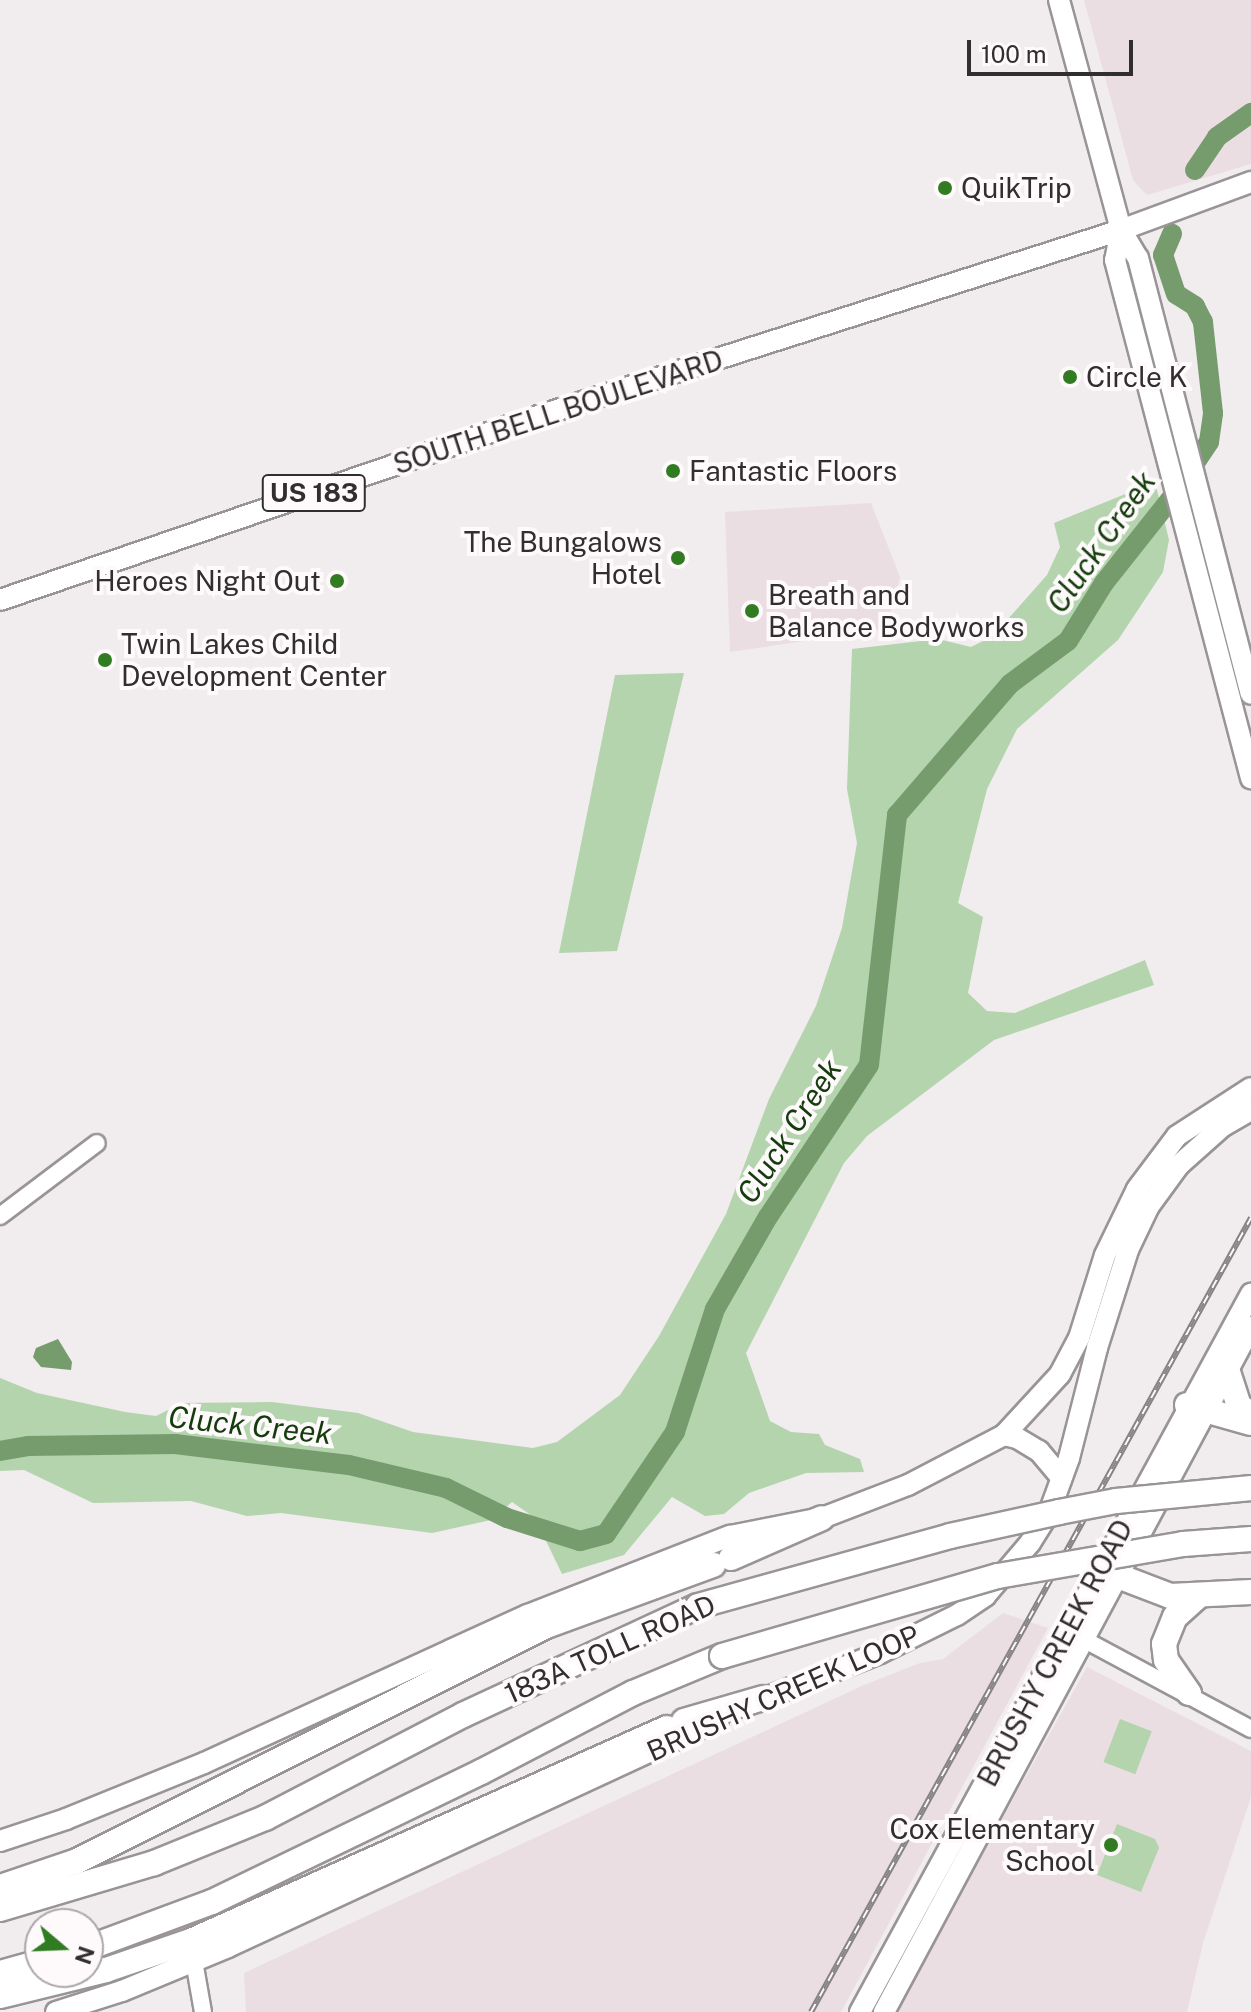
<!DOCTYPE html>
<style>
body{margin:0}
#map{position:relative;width:1251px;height:2012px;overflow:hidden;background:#f1ecee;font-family:"Public Sans",sans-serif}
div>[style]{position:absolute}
.built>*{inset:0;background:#ebdee3}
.green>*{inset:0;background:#b3d4ad;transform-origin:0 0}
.water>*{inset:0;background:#769c6e}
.river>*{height:20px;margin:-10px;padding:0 10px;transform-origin:10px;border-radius:10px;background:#769c6e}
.roads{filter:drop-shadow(2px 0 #999496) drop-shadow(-2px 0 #999496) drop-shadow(0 2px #999496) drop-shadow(0 -2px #999496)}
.minor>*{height:16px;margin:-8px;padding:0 8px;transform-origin:8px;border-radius:8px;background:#fff}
.major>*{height:20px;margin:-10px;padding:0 10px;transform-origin:10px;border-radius:10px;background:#fff}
.highway>*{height:24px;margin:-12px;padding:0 12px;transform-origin:12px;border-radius:12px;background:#fff}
.rail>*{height:6px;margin-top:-3px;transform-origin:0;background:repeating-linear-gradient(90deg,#fef9fb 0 9px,#868384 0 18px);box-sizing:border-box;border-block:2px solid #868384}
.bridges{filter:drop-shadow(2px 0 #999496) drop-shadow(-2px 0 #999496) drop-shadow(0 2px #999496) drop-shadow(0 -2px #999496)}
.highway-bridge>*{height:24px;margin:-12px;padding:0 12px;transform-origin:12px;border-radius:12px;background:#fff}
.dots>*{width:22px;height:22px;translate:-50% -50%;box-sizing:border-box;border:4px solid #fef9fb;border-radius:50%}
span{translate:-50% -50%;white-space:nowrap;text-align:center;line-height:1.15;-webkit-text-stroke:8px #fef9fb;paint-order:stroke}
.shield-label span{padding:2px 6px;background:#fef9fb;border:2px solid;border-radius:6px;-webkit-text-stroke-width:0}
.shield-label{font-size:26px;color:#302e2f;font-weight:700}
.poi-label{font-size:28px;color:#302e2f}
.left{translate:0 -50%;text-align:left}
.right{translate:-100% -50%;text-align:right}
.street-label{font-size:28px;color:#302e2f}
.water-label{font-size:30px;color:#143c0c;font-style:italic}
.north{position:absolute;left:24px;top:1908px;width:80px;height:80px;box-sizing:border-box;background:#fef9fb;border:2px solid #aca8a9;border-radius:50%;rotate:109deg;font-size:22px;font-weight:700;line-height:32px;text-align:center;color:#302e2f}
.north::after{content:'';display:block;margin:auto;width:28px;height:36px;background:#317c22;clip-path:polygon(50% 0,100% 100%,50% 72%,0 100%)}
.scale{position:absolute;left:967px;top:40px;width:166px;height:36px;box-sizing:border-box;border:4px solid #302e2f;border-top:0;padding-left:10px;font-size:24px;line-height:28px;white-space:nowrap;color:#302e2f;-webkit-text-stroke:6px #fef9fb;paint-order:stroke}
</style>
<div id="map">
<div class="built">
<i style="clip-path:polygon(1084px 0,1251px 0,1251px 164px,1147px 195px,1140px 188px,1133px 180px)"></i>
<i style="clip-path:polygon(871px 503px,900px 577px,886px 629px,730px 652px,725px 512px)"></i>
<i style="clip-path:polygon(1003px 1613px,1048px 1628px,841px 2012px,246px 2012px,244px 1973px,864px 1685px,920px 1663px,943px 1659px)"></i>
<i style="clip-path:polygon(1087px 1667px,1251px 1751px,1251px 1797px,1203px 1943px,1187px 2012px,894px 2012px)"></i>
</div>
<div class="green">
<i style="clip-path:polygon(1155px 482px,1169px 540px,1163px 572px,1118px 640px,1017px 729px,987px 789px,958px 903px,983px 917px,968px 993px,987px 1011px,1015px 1013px,1145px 960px,1154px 985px,994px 1040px,867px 1136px,844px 1163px,746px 1353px,770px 1421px,791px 1432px,819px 1434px,825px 1445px,860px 1459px,864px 1472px,806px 1473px,749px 1493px,724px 1514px,705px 1516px,672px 1497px,624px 1555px,562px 1574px,535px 1518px,512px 1502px,491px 1520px,432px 1533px,281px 1513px,247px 1516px,191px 1501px,93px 1503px,24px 1470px,0 1471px,0 1378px,37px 1393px,125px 1412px,156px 1416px,182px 1403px,272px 1402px,358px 1413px,413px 1432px,533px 1448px,557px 1442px,620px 1395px,659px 1336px,726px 1214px,769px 1099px,816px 1006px,842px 928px,857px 843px,847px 789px,852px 649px,938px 639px,971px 647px,993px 636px,1047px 575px,1060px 547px,1054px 523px)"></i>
<i style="clip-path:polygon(684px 673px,617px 951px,559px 953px,615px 675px)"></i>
<i style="left:1120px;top:1719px;width:34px;height:46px;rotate:21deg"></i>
<i style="clip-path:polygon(1117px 1824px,1155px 1839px,1159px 1848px,1141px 1892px,1097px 1875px)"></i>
</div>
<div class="water">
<i style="clip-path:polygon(58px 1339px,72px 1362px,71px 1370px,41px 1367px,33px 1357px,36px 1348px)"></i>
</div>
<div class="river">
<i style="left:1195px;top:170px;width:40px;rotate:-56deg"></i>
<i style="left:1217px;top:137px;width:42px;rotate:-35.2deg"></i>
<i style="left:0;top:1451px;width:28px;rotate:-10deg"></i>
<i style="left:28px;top:1446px;width:147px;rotate:-0.8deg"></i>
<i style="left:175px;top:1444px;width:175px;rotate:6.9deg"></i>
<i style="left:349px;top:1465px;width:100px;rotate:13.3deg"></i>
<i style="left:446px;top:1488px;width:68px;rotate:26.2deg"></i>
<i style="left:507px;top:1518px;width:77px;rotate:17.5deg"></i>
<i style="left:580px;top:1541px;width:27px;rotate:-15deg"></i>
<i style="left:606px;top:1534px;width:123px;rotate:-55.9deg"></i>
<i style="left:675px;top:1432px;width:129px;rotate:-72deg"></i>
<i style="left:715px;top:1309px;width:106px;rotate:-60.1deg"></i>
<i style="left:768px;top:1217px;width:182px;rotate:-56.4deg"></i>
<i style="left:869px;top:1065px;width:252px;rotate:-83.6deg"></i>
<i style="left:897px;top:815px;width:173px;rotate:-49.2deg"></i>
<i style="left:1010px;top:684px;width:72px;rotate:-36.6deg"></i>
<i style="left:1068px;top:641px;width:68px;rotate:-58.2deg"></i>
<i style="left:1104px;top:583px;width:111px;rotate:-51.6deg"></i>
<i style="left:1173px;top:496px;width:65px;rotate:-56.3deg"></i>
<i style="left:1209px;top:442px;width:29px;rotate:-82deg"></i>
<i style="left:1213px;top:413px;width:92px;rotate:-96.3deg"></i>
<i style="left:1203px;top:322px;width:18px;rotate:-117deg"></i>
<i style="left:1195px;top:306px;width:22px;rotate:-148deg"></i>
<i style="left:1176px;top:294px;width:41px;rotate:-108.4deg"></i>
<i style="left:1163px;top:255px;width:23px;rotate:-67deg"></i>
</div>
<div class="roads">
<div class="minor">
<i style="left:0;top:1216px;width:121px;rotate:-37deg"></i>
<i style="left:1085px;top:1640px;width:188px;rotate:28.2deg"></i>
<i style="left:194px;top:1961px;width:52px;rotate:80deg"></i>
</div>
<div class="major">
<i style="left:1059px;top:0;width:238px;rotate:74.9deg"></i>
<i style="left:1121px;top:230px;width:33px;rotate:59deg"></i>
<i style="left:1138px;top:258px;width:450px;rotate:75.5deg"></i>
<i style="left:1121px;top:230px;width:31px;rotate:101deg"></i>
<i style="left:1115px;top:260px;width:536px;rotate:75.29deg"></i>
<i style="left:0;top:600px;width:556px;rotate:-18.89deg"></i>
<i style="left:526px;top:420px;width:625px;rotate:-17.71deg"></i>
<i style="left:1121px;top:230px;width:139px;rotate:-20.3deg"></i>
<i style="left:1004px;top:1435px;width:13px;rotate:13deg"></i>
<i style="left:1017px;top:1438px;width:26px;rotate:31deg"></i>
<i style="left:1039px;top:1451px;width:35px;rotate:50deg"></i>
<i style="left:750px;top:1704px;width:140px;rotate:-21.4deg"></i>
<i style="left:880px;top:1653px;width:86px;rotate:-26.3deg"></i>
<i style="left:957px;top:1615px;width:34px;rotate:-34deg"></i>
<i style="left:985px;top:1596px;width:70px;rotate:-49.7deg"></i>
<i style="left:1030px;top:1543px;width:36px;rotate:-58deg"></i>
<i style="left:1049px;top:1513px;width:59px;rotate:-70deg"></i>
<i style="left:1069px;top:1458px;width:114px;rotate:-75.7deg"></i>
<i style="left:1097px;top:1348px;width:103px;rotate:-72.4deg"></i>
<i style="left:1128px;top:1250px;width:49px;rotate:-64.5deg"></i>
<i style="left:1149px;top:1206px;width:51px;rotate:-53.8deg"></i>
<i style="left:1179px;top:1165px;width:59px;rotate:-41.6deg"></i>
<i style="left:1223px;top:1126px;width:32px;rotate:-30deg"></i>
<i style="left:0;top:1841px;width:70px;rotate:-18.4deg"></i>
<i style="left:66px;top:1819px;width:149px;rotate:-22.1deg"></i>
<i style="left:204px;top:1763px;width:356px;rotate:-24.6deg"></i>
<i style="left:528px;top:1615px;width:217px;rotate:-21.4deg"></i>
<i style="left:730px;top:1536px;width:94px;rotate:-11.1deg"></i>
<i style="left:822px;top:1518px;width:92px;rotate:-21deg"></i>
<i style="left:908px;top:1485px;width:108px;rotate:-27.5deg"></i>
<i style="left:1004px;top:1435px;width:83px;rotate:-47.4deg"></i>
<i style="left:1060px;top:1374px;width:41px;rotate:-62.2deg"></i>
<i style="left:1079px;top:1338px;width:87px;rotate:-72.6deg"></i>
<i style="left:1105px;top:1255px;width:73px;rotate:-64.1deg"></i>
<i style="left:1137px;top:1189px;width:66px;rotate:-53deg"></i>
<i style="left:1177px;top:1136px;width:88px;rotate:-33deg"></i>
<i style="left:56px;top:2012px;width:69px;rotate:-17.7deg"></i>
<i style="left:122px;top:1991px;width:115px;rotate:-22.5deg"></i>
<i style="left:228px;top:1947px;width:540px;rotate:-24.86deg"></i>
<i style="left:860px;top:2012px;width:818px;rotate:-61.43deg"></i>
<i style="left:884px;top:2012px;width:777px;rotate:-61.82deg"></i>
</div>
<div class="highway">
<i style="left:1227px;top:1369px;width:39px;rotate:72deg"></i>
<i style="left:1239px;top:1406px;width:14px;rotate:34deg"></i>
<i style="left:1187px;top:1405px;width:66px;rotate:15.7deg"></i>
<i style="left:731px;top:1558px;width:99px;rotate:-23.7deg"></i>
<i style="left:1118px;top:1576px;width:56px;rotate:21deg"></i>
<i style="left:1170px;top:1596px;width:81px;rotate:-2.8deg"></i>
<i style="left:1189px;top:1693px;width:40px;rotate:-124.9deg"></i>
<i style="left:1166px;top:1660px;width:16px;rotate:-97deg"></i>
<i style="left:1164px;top:1644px;width:29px;rotate:-68deg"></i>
<i style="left:1175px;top:1617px;width:31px;rotate:-42deg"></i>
<i style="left:684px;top:1721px;width:82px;rotate:-16.2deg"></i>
<i style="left:0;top:1887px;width:81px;rotate:-18.7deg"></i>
<i style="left:77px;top:1861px;width:525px;rotate:-26.61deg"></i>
<i style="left:546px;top:1626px;width:178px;rotate:-20.1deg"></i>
<i style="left:0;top:1909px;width:161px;rotate:-16.6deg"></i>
<i style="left:154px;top:1863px;width:120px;rotate:-22.1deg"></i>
<i style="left:265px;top:1818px;width:223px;rotate:-27.5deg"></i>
<i style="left:463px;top:1715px;width:259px;rotate:-24.9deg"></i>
<i style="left:88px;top:1948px;width:132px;rotate:-20.4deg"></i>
<i style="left:212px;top:1902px;width:299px;rotate:-25.8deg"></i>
<i style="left:481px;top:1772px;width:171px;rotate:-27.5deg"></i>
<i style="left:633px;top:1693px;width:96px;rotate:-22.6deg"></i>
<i style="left:0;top:1973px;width:41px;rotate:-15.4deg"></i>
<i style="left:0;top:1996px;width:109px;rotate:-13.8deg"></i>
<i style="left:106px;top:1970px;width:92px;rotate:-19deg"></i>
<i style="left:193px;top:1940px;width:519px;rotate:-24.1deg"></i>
</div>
</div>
<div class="rail">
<i style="left:811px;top:2012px;width:908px;rotate:-61.01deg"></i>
</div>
<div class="bridges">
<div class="highway-bridge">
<i style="left:698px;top:1606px;width:262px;rotate:-15.5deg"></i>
<i style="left:950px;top:1536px;width:112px;rotate:-12.4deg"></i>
<i style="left:1059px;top:1512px;width:58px;rotate:-10.9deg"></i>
<i style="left:1116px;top:1501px;width:136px;rotate:-5.5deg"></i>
<i style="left:722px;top:1656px;width:287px;rotate:-16.2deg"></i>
<i style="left:998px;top:1576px;width:188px;rotate:-9.8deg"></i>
<i style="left:1183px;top:1544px;width:68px;rotate:-4.2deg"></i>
</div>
</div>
<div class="dots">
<i style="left:945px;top:188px;background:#317c22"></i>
<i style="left:1070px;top:377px;background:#317c22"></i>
<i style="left:673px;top:471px;background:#317c22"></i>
<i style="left:678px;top:558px;background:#317c22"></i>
<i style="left:337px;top:581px;background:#317c22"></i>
<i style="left:752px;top:611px;background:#317c22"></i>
<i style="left:105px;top:660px;background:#317c22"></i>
<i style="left:1111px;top:1845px;background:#317c22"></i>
</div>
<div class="shield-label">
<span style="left:314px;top:493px">US 183</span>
</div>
<div class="poi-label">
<span class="left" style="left:961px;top:188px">QuikTrip</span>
<span class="left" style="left:1086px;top:377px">Circle K</span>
<span class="left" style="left:689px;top:471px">Fantastic Floors</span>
<span class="right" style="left:662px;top:558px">The Bungalows<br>Hotel</span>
<span class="right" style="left:321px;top:581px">Heroes Night Out</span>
<span class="left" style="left:768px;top:611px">Breath and<br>Balance Bodyworks</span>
<span class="left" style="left:121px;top:660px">Twin Lakes Child<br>Development Center</span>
<span class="right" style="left:1095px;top:1845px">Cox Elementary<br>School</span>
</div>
<div class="street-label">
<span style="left:558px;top:412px;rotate:-18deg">SOUTH BELL BOULEVARD</span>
<span style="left:610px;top:1649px;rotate:-24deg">183A TOLL ROAD</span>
<span style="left:1055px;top:1653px;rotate:-62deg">BRUSHY CREEK ROAD</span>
<span style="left:783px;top:1693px;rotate:-24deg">BRUSHY CREEK LOOP</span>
</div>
<div class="water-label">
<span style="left:1101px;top:542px;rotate:-55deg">Cluck Creek</span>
<span style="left:789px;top:1131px;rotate:-57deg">Cluck Creek</span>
<span style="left:250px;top:1425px;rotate:6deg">Cluck Creek</span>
</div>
<div class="north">N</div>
<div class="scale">100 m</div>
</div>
